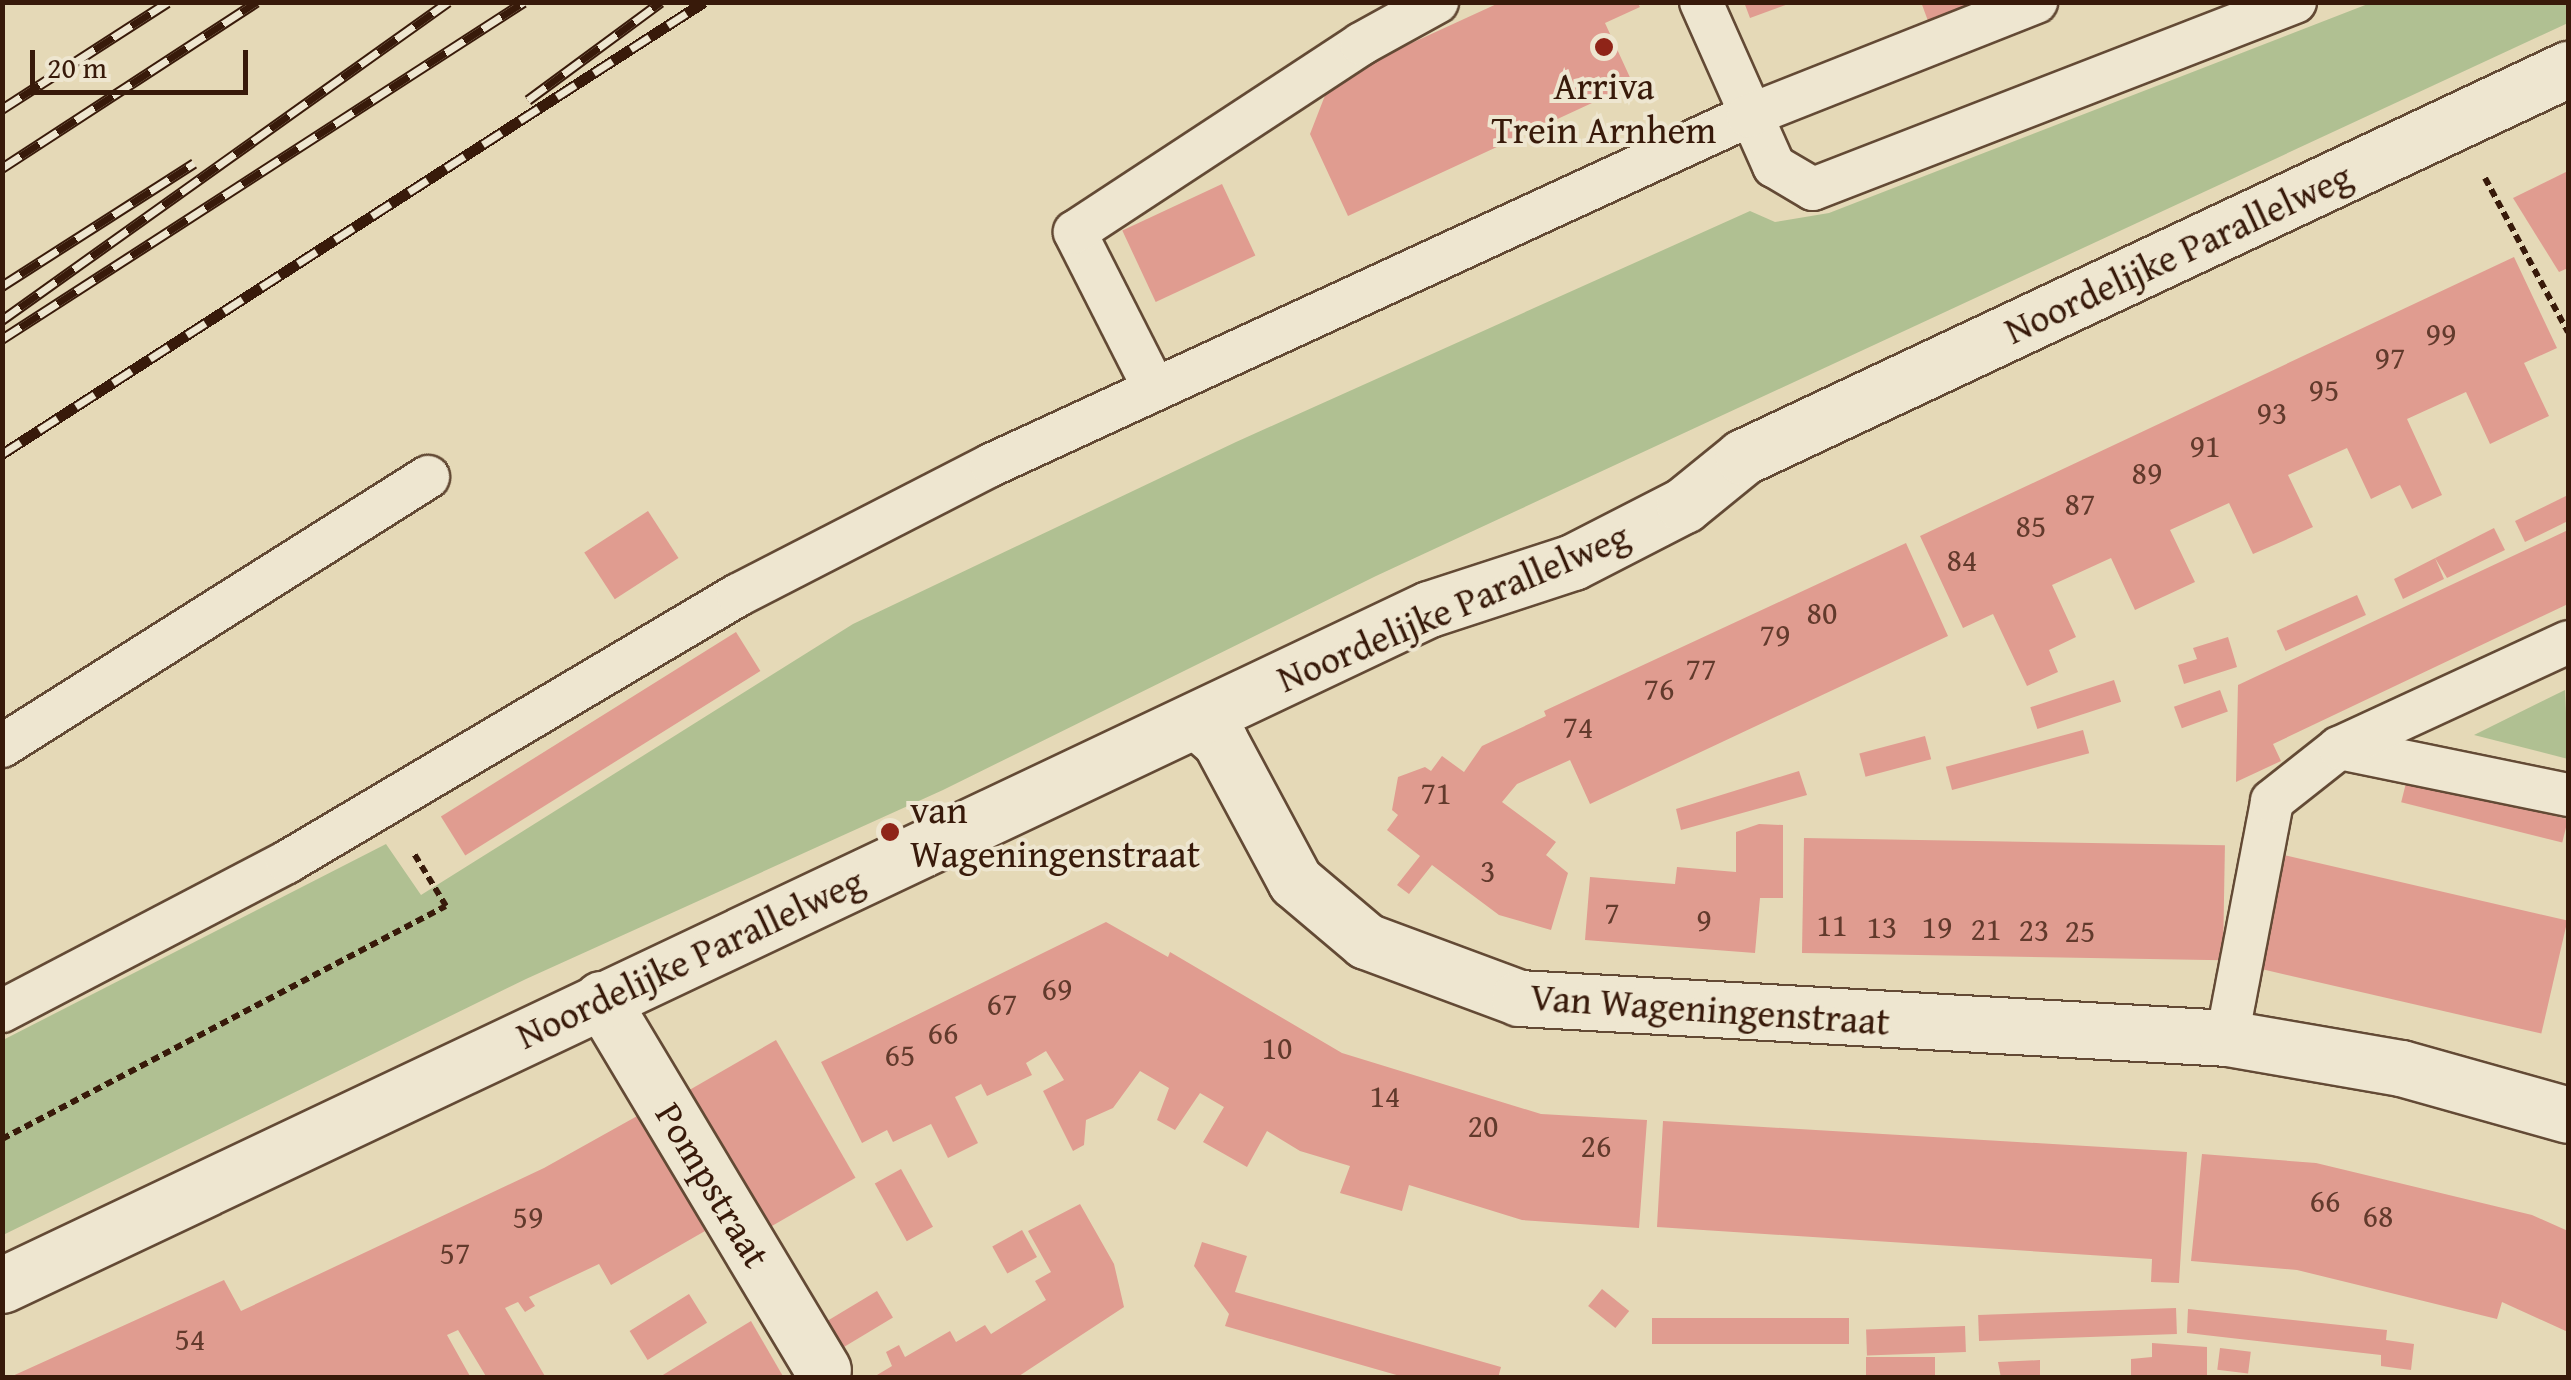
<!DOCTYPE html>
<style>
body{margin:0}
#map{position:relative;width:2571px;height:1380px;overflow:hidden;background:#e5d9b7;font-family:"Gentium Book Plus",serif}
div>[style]{position:absolute}
.green>*{inset:0;background:#b0c092}
.building>*{inset:0;background:#e09c90;transform-origin:0 0}
.path>*{height:6px;margin-top:-3px;transform-origin:0;background:repeating-linear-gradient(90deg,#381a0a 0 8px,transparent 0 13px)}
.roads{filter:drop-shadow(2px 0 #634a35) drop-shadow(-2px 0 #634a35) drop-shadow(0 2px #634a35) drop-shadow(0 -2px #634a35)}
.service>*{height:42px;margin:-21px;padding:0 21px;transform-origin:21px;border-radius:21px;background:#eee6d0}
.minor>*{height:55px;margin:-27.5px;padding:0 27.5px;transform-origin:27.5px;border-radius:27.5px;background:#eee6d0}
.tertiary>*{height:55px;margin:-27.5px;padding:0 27.5px;transform-origin:27.5px;border-radius:27.5px;background:#eee6d0}
.rail>*{height:11px;margin-top:-5.5px;transform-origin:0;background:repeating-linear-gradient(90deg,#eee6d0 0 22px,#381a0a 0 44px);box-sizing:border-box;border-block:2px solid #381a0a}
.dots>*{width:28px;height:28px;translate:-50% -50%;box-sizing:border-box;border:5px solid #eee6d0;border-radius:50%}
span{translate:-50% -50%;white-space:nowrap;text-align:center;line-height:1.15;-webkit-text-stroke:8px #eee6d0;paint-order:stroke}
.number-label{font-size:32px;color:#623a2c}
.number-label span{-webkit-text-stroke-width:0}
.poi-label{font-size:38px;color:#381a0a}
.left{translate:0 -50%;text-align:left}
.street-label{font-size:38px;color:#381a0a}
.frame{position:absolute;inset:0;border:5px solid #381a0a;pointer-events:none}
.scale{position:absolute;left:30px;top:50px;width:218px;height:45px;box-sizing:border-box;border:5px solid #381a0a;border-top:0;padding-left:12px;font-size:30px;line-height:35px;white-space:nowrap;color:#381a0a;-webkit-text-stroke:8px #eee6d0;paint-order:stroke}
</style>
<div id="map">
<div class="green">
<i style="clip-path:polygon(2373px 2px,2568px 3px,2568px 23px,1376px 576px,943px 790px,526px 979px,3px 1235px,3px 1040px,386px 844px,421px 895px,853px 624px,1236px 442px,1750px 211px,1775px 222px,1829px 213px)"></i>
<i style="clip-path:polygon(2565px 690px,2568px 759px,2474px 735px)"></i>
</div>
<div class="building">
<i style="clip-path:polygon(1501px 2px,1637px 2px,1640px 7px,1605px 23px,1633px 84px,1348px 216px,1310px 134px,1331px 80px)"></i>
<i style="clip-path:polygon(1744px 2px,1791px 2px,1791px 3px,1750px 18px)"></i>
<i style="clip-path:polygon(1921px 2px,2027px 3px,1934px 37px)"></i>
<i style="clip-path:polygon(2568px 171px,2568px 268px,2559px 272px,2513px 198px)"></i>
<i style="left:1222px;top:184px;width:79px;height:110px;rotate:65deg"></i>
<i style="clip-path:polygon(2514px 257px,2557px 348px,2524px 363px,2549px 416px,2490px 444px,2466px 392px,2407px 419px,2442px 495px,2412px 509px,2400px 485px,2371px 499px,2347px 448px,2288px 475px,2313px 527px,2283px 541px,2253px 554px,2229px 503px,2170px 530px,2195px 582px,2135px 610px,2111px 558px,2052px 585px,2076px 637px,2049px 650px,2058px 672px,2027px 686px,1993px 614px,1963px 628px,1920px 536px)"></i>
<i style="clip-path:polygon(2568px 495px,2568px 521px,2525px 542px,2515px 521px)"></i>
<i style="left:648px;top:511px;width:56px;height:76px;rotate:57deg"></i>
<i style="clip-path:polygon(2494px 528px,2505px 550px,2447px 578px,2435px 558px,2444px 579px,2403px 599px,2394px 579px)"></i>
<i style="clip-path:polygon(2568px 530px,2568px 604px,2273px 744px,2281px 761px,2236px 782px,2238px 685px)"></i>
<i style="clip-path:polygon(1906px 543px,1948px 636px,1590px 804px,1570px 760px,1517px 784px,1502px 802px,1556px 842px,1546px 855px,1568px 873px,1551px 930px,1499px 915px,1432px 865px,1409px 894px,1397px 885px,1420px 856px,1387px 830px,1398px 815px,1392px 810px,1398px 777px,1425px 767px,1431px 771px,1442px 756px,1464px 772px,1482px 746px,1546px 716px,1544px 711px)"></i>
<i style="left:2357px;top:595px;width:22px;height:88px;rotate:66deg"></i>
<i style="left:736px;top:632px;width:46px;height:348px;rotate:58deg"></i>
<i style="clip-path:polygon(2228px 637px,2237px 667px,2184px 684px,2178px 665px,2197px 659px,2193px 648px)"></i>
<i style="left:2114px;top:680px;width:23px;height:88px;rotate:72deg"></i>
<i style="left:2220px;top:690px;width:23px;height:49px;rotate:70deg"></i>
<i style="left:2083px;top:730px;width:24px;height:142px;rotate:75deg"></i>
<i style="left:1925px;top:736px;width:24px;height:68px;rotate:75deg"></i>
<i style="clip-path:polygon(1799px 771px,1807px 795px,1681px 830px,1676px 809px)"></i>
<i style="left:2407px;top:779px;width:166px;height:24px;rotate:14deg"></i>
<i style="clip-path:polygon(1759px 824px,1783px 825px,1783px 898px,1760px 898px,1755px 953px,1585px 940px,1590px 877px,1675px 884px,1677px 867px,1736px 872px,1736px 832px)"></i>
<i style="left:1804px;top:838px;width:421px;height:115px;rotate:1deg"></i>
<i style="left:2279px;top:854px;width:296px;height:116px;rotate:13deg"></i>
<i style="clip-path:polygon(1106px 922px,1168px 957px,1170px 952px,1342px 1053px,1541px 1114px,1647px 1120px,1639px 1228px,1522px 1220px,1409px 1185px,1402px 1211px,1340px 1193px,1350px 1166px,1300px 1151px,1267px 1131px,1247px 1167px,1203px 1142px,1224px 1107px,1200px 1093px,1175px 1130px,1157px 1120px,1169px 1088px,1140px 1071px,1113px 1108px,1086px 1120px,1084px 1145px,1073px 1151px,1043px 1091px,1064px 1080px,1046px 1051px,1026px 1063px,1032px 1075px,987px 1096px,981px 1084px,955px 1097px,978px 1143px,948px 1158px,931px 1124px,893px 1142px,887px 1130px,862px 1143px,821px 1062px)"></i>
<i style="left:776px;top:1040px;width:159px;height:104px;rotate:60deg"></i>
<i style="clip-path:polygon(639px 1115px,705px 1231px,611px 1285px,599px 1264px,529px 1297px,535px 1306px,525px 1312px,518px 1302px,505px 1308px,546px 1378px,487px 1378px,458px 1330px,447px 1335px,471px 1378px,8px 1378px,224px 1280px,241px 1311px,544px 1168px)"></i>
<i style="clip-path:polygon(1663px 1121px,2187px 1152px,2179px 1283px,2151px 1282px,2152px 1259px,1657px 1227px)"></i>
<i style="clip-path:polygon(2202px 1154px,2316px 1163px,2532px 1215px,2568px 1231px,2568px 1332px,2502px 1302px,2497px 1319px,2297px 1270px,2191px 1261px)"></i>
<i style="left:901px;top:1169px;width:66px;height:30px;rotate:61deg"></i>
<i style="clip-path:polygon(1080px 1204px,1114px 1264px,1124px 1307px,1016px 1378px,872px 1378px,892px 1366px,886px 1352px,899px 1345px,905px 1357px,950px 1331px,956px 1342px,985px 1325px,991px 1334px,1046px 1300px,1035px 1281px,1051px 1272px,1028px 1231px)"></i>
<i style="left:1022px;top:1230px;width:31px;height:34px;rotate:61deg"></i>
<i style="clip-path:polygon(1202px 1242px,1247px 1256px,1235px 1292px,1501px 1367px,1498px 1378px,1407px 1378px,1225px 1326px,1229px 1314px,1194px 1266px)"></i>
<i style="left:1602px;top:1289px;width:35px;height:22px;rotate:39deg"></i>
<i style="left:877px;top:1291px;width:31px;height:64px;rotate:59deg"></i>
<i style="left:689px;top:1294px;width:34px;height:70px;rotate:58deg"></i>
<i style="left:2176px;top:1308px;width:26px;height:198px;rotate:88deg"></i>
<i style="clip-path:polygon(2188px 1309px,2387px 1330px,2386px 1340px,2414px 1344px,2411px 1370px,2381px 1366px,2381px 1355px,2187px 1333px)"></i>
<i style="left:1849px;top:1318px;width:26px;height:197px;rotate:90deg"></i>
<i style="clip-path:polygon(751px 1321px,784px 1378px,658px 1378px,697px 1354px)"></i>
<i style="left:1965px;top:1326px;width:26px;height:99px;rotate:88deg"></i>
<i style="clip-path:polygon(2152px 1343px,2207px 1347px,2207px 1378px,2131px 1378px,2131px 1359px,2152px 1357px)"></i>
<i style="left:2220px;top:1348px;width:31px;height:22px;rotate:7deg"></i>
<i style="left:1935px;top:1357px;width:21px;height:69px;rotate:90deg"></i>
<i style="clip-path:polygon(2040px 1360px,2040px 1378px,2001px 1378px,1998px 1362px)"></i>
</div>
<div class="path">
<i style="left:2485px;top:178px;width:175px;rotate:61.7deg"></i>
<i style="left:2px;top:1139px;width:501px;rotate:-27.69deg"></i>
<i style="left:446px;top:906px;width:63px;rotate:-121.4deg"></i>
</div>
<div class="roads">
<div class="service">
<i style="left:1701px;top:2px;width:180px;rotate:66deg"></i>
<i style="left:1774px;top:166px;width:45px;rotate:30.5deg"></i>
<i style="left:1813px;top:189px;width:517px;rotate:-21.2deg"></i>
<i style="left:1154px;top:388px;width:175px;rotate:-116.9deg"></i>
<i style="left:1075px;top:232px;width:342px;rotate:-33.3deg"></i>
<i style="left:1361px;top:44px;width:87px;rotate:-28.9deg"></i>
<i style="left:2px;top:746px;width:504px;rotate:-32.27deg"></i>
<i style="left:2339px;top:748px;width:234px;rotate:11.6deg"></i>
<i style="left:2px;top:1011px;width:322px;rotate:-27.6deg"></i>
<i style="left:287px;top:862px;width:524px;rotate:-30.63deg"></i>
<i style="left:738px;top:595px;width:284px;rotate:-27.2deg"></i>
<i style="left:991px;top:465px;width:834px;rotate:-24.75deg"></i>
<i style="left:1748px;top:116px;width:310px;rotate:-21.6deg"></i>
<i style="left:2227px;top:1038px;width:241px;rotate:-79.2deg"></i>
<i style="left:2272px;top:801px;width:85px;rotate:-38.3deg"></i>
<i style="left:2339px;top:748px;width:252px;rotate:-24.8deg"></i>
</div>
<div class="minor">
<i style="left:1196px;top:720px;width:32px;rotate:41deg"></i>
<i style="left:1220px;top:741px;width:159px;rotate:61.8deg"></i>
<i style="left:1295px;top:881px;width:93px;rotate:40.2deg"></i>
<i style="left:1366px;top:941px;width:163px;rotate:20.4deg"></i>
<i style="left:1519px;top:998px;width:709px;rotate:3.23deg"></i>
<i style="left:2227px;top:1038px;width:177px;rotate:9.8deg"></i>
<i style="left:2401px;top:1068px;width:173px;rotate:15.7deg"></i>
<i style="left:601px;top:999px;width:432px;rotate:59.1deg"></i>
</div>
<div class="tertiary">
<i style="left:2px;top:1285px;width:1579px;rotate:-25.35deg"></i>
<i style="left:1429px;top:609px;width:151px;rotate:-18.1deg"></i>
<i style="left:1573px;top:562px;width:125px;rotate:-27.2deg"></i>
<i style="left:1684px;top:505px;width:76px;rotate:-39.1deg"></i>
<i style="left:1743px;top:457px;width:912px;rotate:-25.19deg"></i>
</div>
</div>
<div class="rail">
<i style="left:528px;top:100px;width:165px;rotate:-36.4deg"></i>
<i style="left:2px;top:109px;width:197px;rotate:-32.8deg"></i>
<i style="left:2px;top:168px;width:304px;rotate:-33.1deg"></i>
<i style="left:2px;top:286px;width:228px;rotate:-32.6deg"></i>
<i style="left:2px;top:320px;width:548px;rotate:-35.49deg"></i>
<i style="left:2px;top:339px;width:621px;rotate:-32.85deg"></i>
<i style="left:2px;top:454px;width:835px;rotate:-32.78deg"></i>
</div>
<div class="dots">
<i style="left:1604px;top:47px;background:#8f2418"></i>
<i style="left:890px;top:832px;background:#8f2418"></i>
</div>
<div class="number-label">
<span style="left:2441px;top:334px">99</span>
<span style="left:2390px;top:358px">97</span>
<span style="left:2324px;top:390px">95</span>
<span style="left:2272px;top:413px">93</span>
<span style="left:2205px;top:446px">91</span>
<span style="left:2147px;top:473px">89</span>
<span style="left:2080px;top:504px">87</span>
<span style="left:2031px;top:526px">85</span>
<span style="left:1962px;top:560px">84</span>
<span style="left:1822px;top:613px">80</span>
<span style="left:1775px;top:635px">79</span>
<span style="left:1701px;top:669px">77</span>
<span style="left:1659px;top:689px">76</span>
<span style="left:1578px;top:727px">74</span>
<span style="left:1436px;top:793px">71</span>
<span style="left:1488px;top:871px">3</span>
<span style="left:1612px;top:913px">7</span>
<span style="left:1704px;top:920px">9</span>
<span style="left:1832px;top:925px">11</span>
<span style="left:1882px;top:927px">13</span>
<span style="left:1937px;top:927px">19</span>
<span style="left:1986px;top:929px">21</span>
<span style="left:2034px;top:930px">23</span>
<span style="left:2080px;top:931px">25</span>
<span style="left:1057px;top:989px">69</span>
<span style="left:1002px;top:1004px">67</span>
<span style="left:943px;top:1033px">66</span>
<span style="left:1277px;top:1048px">10</span>
<span style="left:900px;top:1055px">65</span>
<span style="left:1385px;top:1096px">14</span>
<span style="left:1483px;top:1126px">20</span>
<span style="left:1596px;top:1146px">26</span>
<span style="left:2325px;top:1201px">66</span>
<span style="left:2378px;top:1216px">68</span>
<span style="left:528px;top:1217px">59</span>
<span style="left:455px;top:1253px">57</span>
<span style="left:190px;top:1339px">54</span>
</div>
<div class="poi-label">
<span style="left:1604px;top:108px">Arriva<br>Trein Arnhem</span>
<span class="left" style="left:910px;top:832px">van<br>Wageningenstraat</span>
</div>
<div class="street-label">
<span style="left:2178px;top:253px;rotate:-25deg">Noordelijke Parallelweg</span>
<span style="left:1453px;top:607px;rotate:-23deg">Noordelijke Parallelweg</span>
<span style="left:690px;top:958px;rotate:-25deg">Noordelijke Parallelweg</span>
<span style="left:1710px;top:1009px;rotate:4deg">Van Wageningenstraat</span>
<span style="left:713px;top:1185px;rotate:59deg">Pompstraat</span>
</div>
<div class="frame"></div>
<div class="scale">20 m</div>
</div>
